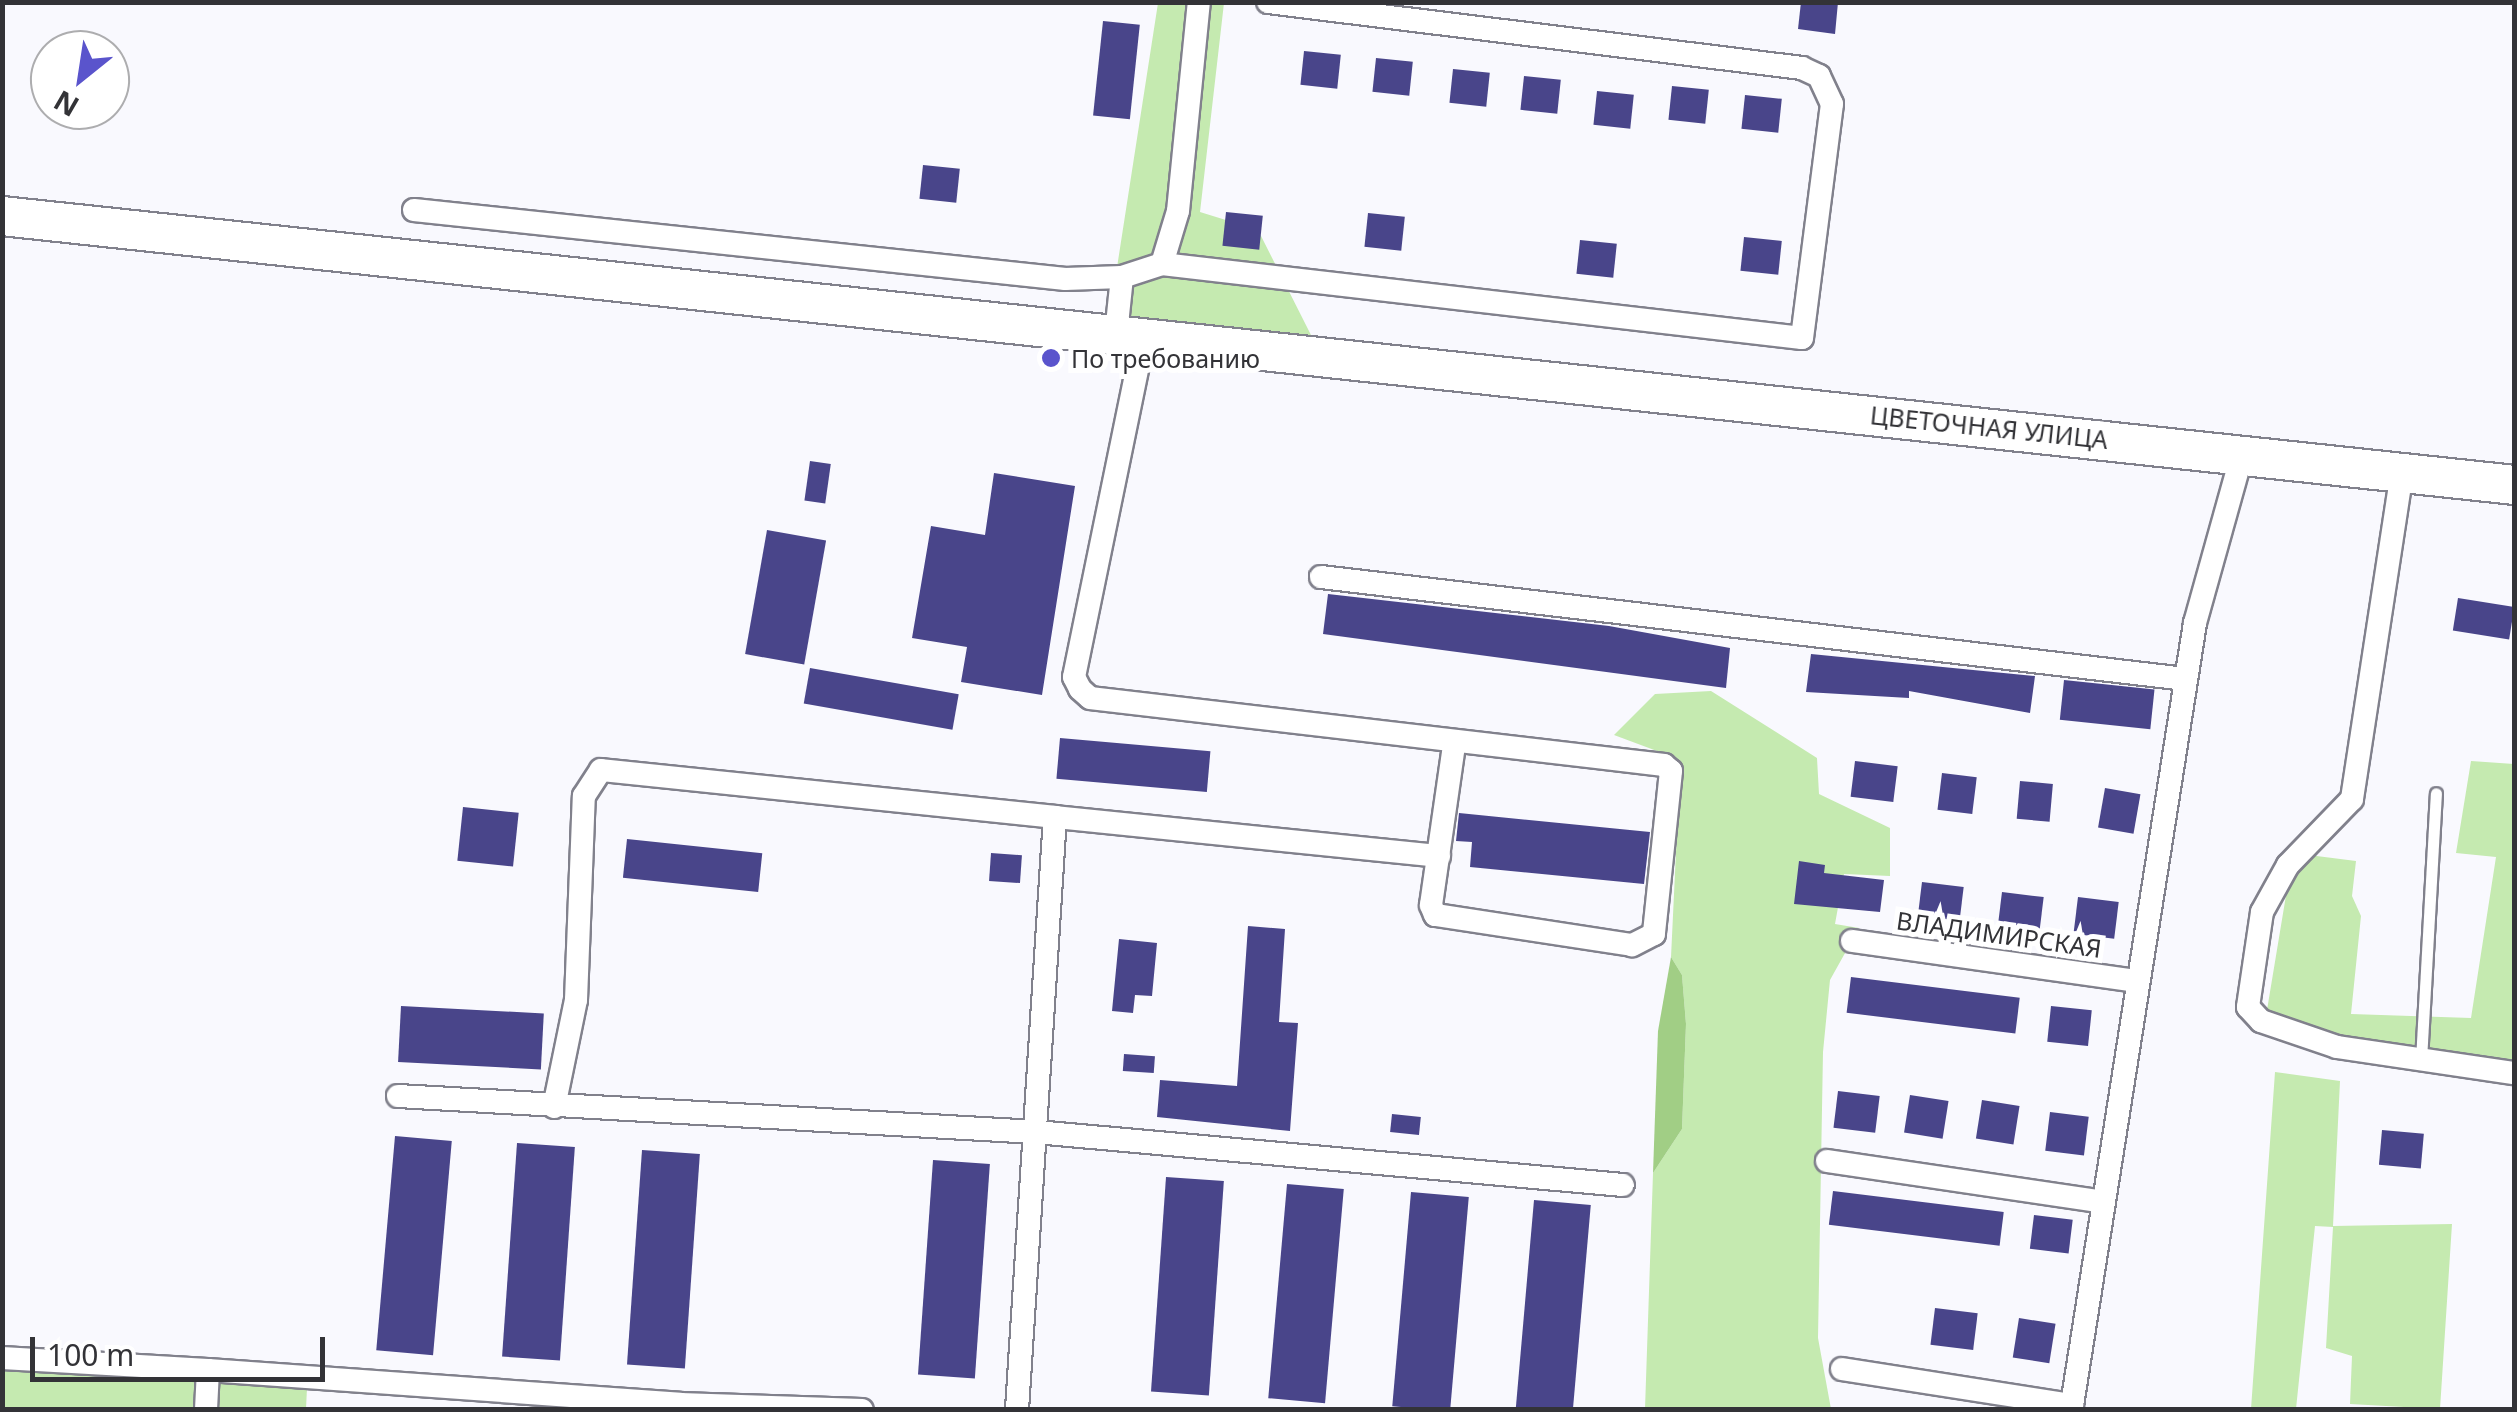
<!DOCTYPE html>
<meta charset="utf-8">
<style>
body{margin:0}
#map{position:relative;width:2517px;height:1412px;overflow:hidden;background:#f9f9fe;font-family:"Noto Sans",sans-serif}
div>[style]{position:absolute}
.green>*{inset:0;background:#c5eab0}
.forest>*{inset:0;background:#a1ce85}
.building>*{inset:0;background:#49458a;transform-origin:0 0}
.roads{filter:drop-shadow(2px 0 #81818c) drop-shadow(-2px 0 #81818c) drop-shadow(0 2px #81818c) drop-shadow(0 -2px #81818c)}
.service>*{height:11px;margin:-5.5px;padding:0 5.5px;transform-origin:5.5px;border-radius:5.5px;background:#fff}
.minor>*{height:22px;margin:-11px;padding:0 11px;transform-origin:11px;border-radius:11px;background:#fff}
.primary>*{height:38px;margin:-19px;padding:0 19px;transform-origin:19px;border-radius:19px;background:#fff}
.dots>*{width:28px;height:28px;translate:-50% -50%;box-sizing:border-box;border:5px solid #fff;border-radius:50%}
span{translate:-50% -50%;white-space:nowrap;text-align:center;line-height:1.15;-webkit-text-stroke:10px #fff;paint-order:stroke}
.poi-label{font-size:25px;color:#333337}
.left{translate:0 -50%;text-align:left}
.street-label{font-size:25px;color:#333337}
.frame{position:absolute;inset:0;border:5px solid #333337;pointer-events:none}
.north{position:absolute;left:30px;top:30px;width:100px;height:100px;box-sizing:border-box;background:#fff;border:2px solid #adadaf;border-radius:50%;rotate:210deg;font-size:28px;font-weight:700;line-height:40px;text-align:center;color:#333337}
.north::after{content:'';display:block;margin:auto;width:35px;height:45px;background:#5a54cc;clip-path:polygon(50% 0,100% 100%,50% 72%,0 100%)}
.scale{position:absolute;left:30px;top:1337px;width:295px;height:45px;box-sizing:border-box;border:5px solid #333337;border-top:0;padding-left:12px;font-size:30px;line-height:35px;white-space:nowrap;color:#333337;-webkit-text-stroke:8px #fff;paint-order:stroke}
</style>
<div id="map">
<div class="green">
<i style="clip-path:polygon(1158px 3px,1224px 3px,1200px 212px,1258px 230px,1313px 339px,1109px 319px)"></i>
<i style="clip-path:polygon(1711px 691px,1817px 758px,1819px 794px,1890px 828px,1890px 876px,1844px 874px,1835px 924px,1859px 928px,1830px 980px,1823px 1052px,1818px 1338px,1831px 1409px,1645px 1409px,1653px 1173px,1682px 1129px,1686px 1024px,1682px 975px,1671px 957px,1679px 789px,1673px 757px,1614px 735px,1655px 694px)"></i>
<i style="clip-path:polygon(2471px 761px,2514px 764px,2514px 1061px,2315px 1046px,2282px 1029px,2267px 1010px,2293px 853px,2356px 861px,2352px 896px,2361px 916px,2351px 1014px,2471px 1018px,2496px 857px,2456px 853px)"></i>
<i style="clip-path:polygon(2275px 1072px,2340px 1081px,2333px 1226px,2452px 1224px,2440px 1409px,2350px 1404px,2352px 1356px,2326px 1348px,2333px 1227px,2315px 1226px,2296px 1409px,2251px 1409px)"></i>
<i style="clip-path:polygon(2px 1370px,307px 1388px,306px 1409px,3px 1409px)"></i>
</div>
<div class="forest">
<i style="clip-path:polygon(1671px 957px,1682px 975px,1686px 1024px,1682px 1129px,1653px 1173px,1658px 1031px)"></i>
</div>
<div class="building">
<i style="clip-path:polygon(1801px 2px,1838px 2px,1835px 34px,1798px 29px)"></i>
<i style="left:1103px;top:21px;width:37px;height:95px;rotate:6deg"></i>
<i style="left:1304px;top:51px;width:37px;height:34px;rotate:6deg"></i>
<i style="left:1376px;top:58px;width:37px;height:34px;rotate:6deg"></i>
<i style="left:1453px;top:69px;width:37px;height:34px;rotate:6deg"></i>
<i style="left:1524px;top:76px;width:37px;height:34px;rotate:6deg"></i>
<i style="left:1672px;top:86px;width:37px;height:34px;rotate:6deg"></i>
<i style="left:1597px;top:91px;width:37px;height:34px;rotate:6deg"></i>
<i style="left:1745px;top:95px;width:37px;height:34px;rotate:6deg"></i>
<i style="left:923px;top:165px;width:37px;height:34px;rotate:6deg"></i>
<i style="left:1226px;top:212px;width:37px;height:34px;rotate:6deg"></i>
<i style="left:1368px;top:213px;width:37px;height:34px;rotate:6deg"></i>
<i style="left:1744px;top:237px;width:38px;height:34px;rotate:6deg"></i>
<i style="left:1580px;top:240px;width:37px;height:34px;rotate:6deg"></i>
<i style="left:810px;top:461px;width:21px;height:40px;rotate:8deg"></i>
<i style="clip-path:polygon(994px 473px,1075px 486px,1042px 695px,961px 682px,967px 647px,912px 638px,931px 526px,985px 535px)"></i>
<i style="left:767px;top:530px;width:60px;height:126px;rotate:10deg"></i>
<i style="clip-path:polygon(1328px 594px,1609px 626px,1730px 648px,1726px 688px,1323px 634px)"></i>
<i style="left:2458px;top:598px;width:57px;height:33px;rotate:9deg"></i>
<i style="clip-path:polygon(1811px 654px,2035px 676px,2030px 713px,1909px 691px,1909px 698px,1806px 692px)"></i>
<i style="left:810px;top:668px;width:151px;height:36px;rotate:10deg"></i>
<i style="left:2064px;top:680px;width:91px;height:40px;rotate:6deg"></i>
<i style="left:1060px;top:738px;width:151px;height:41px;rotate:5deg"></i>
<i style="left:1855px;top:761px;width:43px;height:36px;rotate:7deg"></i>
<i style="left:1942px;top:773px;width:35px;height:37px;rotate:7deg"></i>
<i style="left:2020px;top:781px;width:33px;height:38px;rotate:5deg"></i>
<i style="left:2105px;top:788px;width:36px;height:40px;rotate:10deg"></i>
<i style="left:463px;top:807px;width:56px;height:54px;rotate:6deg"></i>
<i style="clip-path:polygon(1459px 813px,1650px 832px,1644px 884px,1470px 867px,1472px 842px,1456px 841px)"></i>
<i style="left:627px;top:839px;width:136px;height:39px;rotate:6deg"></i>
<i style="left:991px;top:853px;width:31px;height:28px;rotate:4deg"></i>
<i style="clip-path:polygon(1799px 861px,1825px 865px,1824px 873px,1884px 880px,1880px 912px,1794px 904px)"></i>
<i style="left:1922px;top:882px;width:42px;height:34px;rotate:7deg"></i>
<i style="left:2002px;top:892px;width:42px;height:37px;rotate:7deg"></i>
<i style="left:2078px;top:897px;width:41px;height:37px;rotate:7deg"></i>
<i style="clip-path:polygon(1248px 926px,1285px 929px,1279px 1022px,1298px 1023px,1290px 1131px,1157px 1117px,1160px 1080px,1237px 1086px)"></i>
<i style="clip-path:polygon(1119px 939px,1157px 943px,1152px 996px,1135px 995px,1133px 1013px,1112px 1011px)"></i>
<i style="left:1851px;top:977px;width:170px;height:36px;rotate:7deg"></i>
<i style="left:401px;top:1006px;width:143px;height:56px;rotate:3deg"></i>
<i style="left:2051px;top:1006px;width:41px;height:36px;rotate:6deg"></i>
<i style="left:1124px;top:1054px;width:31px;height:17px;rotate:4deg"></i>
<i style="left:1838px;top:1091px;width:42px;height:37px;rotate:7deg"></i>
<i style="left:1910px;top:1095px;width:39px;height:38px;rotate:9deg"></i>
<i style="left:1982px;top:1100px;width:38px;height:39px;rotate:9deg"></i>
<i style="left:2050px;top:1112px;width:39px;height:39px;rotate:7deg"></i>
<i style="left:1392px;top:1114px;width:29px;height:18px;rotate:6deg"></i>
<i style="left:2382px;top:1130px;width:42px;height:35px;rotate:5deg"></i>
<i style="left:395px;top:1136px;width:57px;height:215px;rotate:5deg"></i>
<i style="left:517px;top:1143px;width:58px;height:214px;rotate:4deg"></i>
<i style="left:642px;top:1150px;width:58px;height:215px;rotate:4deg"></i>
<i style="left:933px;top:1160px;width:57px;height:215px;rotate:4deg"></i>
<i style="left:1166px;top:1177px;width:58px;height:215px;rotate:4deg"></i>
<i style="left:1287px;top:1184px;width:57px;height:215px;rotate:5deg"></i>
<i style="left:1833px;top:1191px;width:172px;height:34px;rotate:7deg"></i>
<i style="left:1411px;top:1192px;width:58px;height:215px;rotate:5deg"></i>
<i style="left:1534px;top:1200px;width:57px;height:211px;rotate:5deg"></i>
<i style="left:2034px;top:1215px;width:39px;height:34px;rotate:7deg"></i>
<i style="left:1935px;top:1308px;width:43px;height:37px;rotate:7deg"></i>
<i style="left:2019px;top:1318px;width:37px;height:40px;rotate:9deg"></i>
</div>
<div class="roads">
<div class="service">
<i style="left:2421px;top:1060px;width:267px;rotate:-86.8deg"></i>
</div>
<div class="minor">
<i style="left:414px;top:210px;width:655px;rotate:6.05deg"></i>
<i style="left:1065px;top:279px;width:57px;rotate:-2deg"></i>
<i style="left:1122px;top:277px;width:42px;rotate:-18deg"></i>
<i style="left:1162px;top:264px;width:644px;rotate:6.6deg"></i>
<i style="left:1802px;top:338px;width:236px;rotate:-82.7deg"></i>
<i style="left:1832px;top:104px;width:31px;rotate:-115deg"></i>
<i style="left:1819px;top:76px;width:19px;rotate:-155deg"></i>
<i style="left:1802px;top:68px;width:538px;rotate:-172.95deg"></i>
<i style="left:1162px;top:264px;width:55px;rotate:-73.2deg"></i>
<i style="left:1178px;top:211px;width:210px;rotate:-84.3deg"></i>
<i style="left:1116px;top:334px;width:57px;rotate:-84deg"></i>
<i style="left:1144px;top:336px;width:348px;rotate:101.6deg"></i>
<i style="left:1074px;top:677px;width:13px;rotate:63deg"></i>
<i style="left:1080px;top:689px;width:13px;rotate:42deg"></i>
<i style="left:1090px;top:698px;width:578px;rotate:6.66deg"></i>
<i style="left:1664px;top:765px;width:9px;rotate:41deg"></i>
<i style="left:1671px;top:771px;width:164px;rotate:96deg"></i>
<i style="left:1654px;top:934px;width:25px;rotate:153deg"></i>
<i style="left:1632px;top:945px;width:199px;rotate:-171.3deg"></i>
<i style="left:1435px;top:915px;width:11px;rotate:-112deg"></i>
<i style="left:1431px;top:905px;width:162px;rotate:-81.8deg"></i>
<i style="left:2402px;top:472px;width:331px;rotate:98.7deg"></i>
<i style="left:2352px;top:799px;width:92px;rotate:134.1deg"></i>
<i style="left:2288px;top:865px;width:54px;rotate:119deg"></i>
<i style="left:2262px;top:912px;width:96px;rotate:98.4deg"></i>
<i style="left:2248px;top:1007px;width:19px;rotate:47deg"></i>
<i style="left:2261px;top:1021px;width:80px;rotate:18.9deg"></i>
<i style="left:2337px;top:1047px;width:179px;rotate:8.4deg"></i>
<i style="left:1321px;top:577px;width:871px;rotate:6.73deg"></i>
<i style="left:1055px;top:817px;width:386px;rotate:5.8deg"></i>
<i style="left:1852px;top:941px;width:288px;rotate:8deg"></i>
<i style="left:398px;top:1096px;width:639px;rotate:3.23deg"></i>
<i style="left:1036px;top:1132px;width:589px;rotate:5.16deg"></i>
<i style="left:554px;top:1107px;width:109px;rotate:-78.4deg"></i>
<i style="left:576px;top:1000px;width:204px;rotate:-87.8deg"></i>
<i style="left:584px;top:796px;width:31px;rotate:-57deg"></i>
<i style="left:601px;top:770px;width:456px;rotate:5.9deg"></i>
<i style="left:1055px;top:817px;width:594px;rotate:93.67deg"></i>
<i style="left:1827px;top:1161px;width:279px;rotate:8.4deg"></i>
<i style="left:2px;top:1358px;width:206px;rotate:3.3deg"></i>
<i style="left:208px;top:1370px;width:40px;rotate:92.9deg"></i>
<i style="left:1842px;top:1369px;width:233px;rotate:8.9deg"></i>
<i style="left:2072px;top:1405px;width:792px;rotate:-81.06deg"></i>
<i style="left:2195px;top:623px;width:174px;rotate:-74.4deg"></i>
<i style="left:208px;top:1370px;width:473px;rotate:4.1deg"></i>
<i style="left:680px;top:1404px;width:182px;rotate:1.9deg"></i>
</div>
<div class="primary">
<i style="left:2px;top:216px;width:2526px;rotate:6.11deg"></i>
</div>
</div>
<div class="dots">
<i style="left:1051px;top:358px;background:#5a54cc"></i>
</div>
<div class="poi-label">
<span class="left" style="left:1071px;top:358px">По требованию</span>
</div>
<div class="street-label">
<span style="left:1989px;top:427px;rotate:6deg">ЦВЕТОЧНАЯ УЛИЦА</span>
<span style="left:1999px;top:934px;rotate:8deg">ВЛАДИМИРСКАЯ</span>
</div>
<div class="frame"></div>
<div class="north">N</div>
<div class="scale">100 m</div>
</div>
